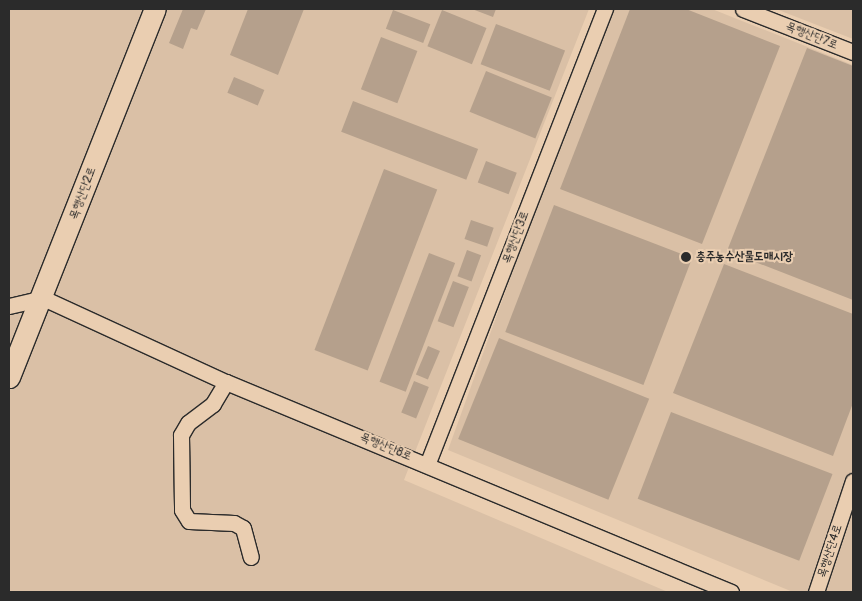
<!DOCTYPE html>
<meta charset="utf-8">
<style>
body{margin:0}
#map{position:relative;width:862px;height:601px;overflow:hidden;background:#eaceb1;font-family:Pangolin,"Poor Story",sans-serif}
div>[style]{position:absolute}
.built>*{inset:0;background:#dac0a6}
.building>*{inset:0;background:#b5a08c;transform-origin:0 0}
.roads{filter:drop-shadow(1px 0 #2b2b2b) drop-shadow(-1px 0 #2b2b2b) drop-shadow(0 1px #2b2b2b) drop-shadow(0 -1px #2b2b2b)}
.street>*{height:15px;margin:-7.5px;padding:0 7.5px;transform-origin:7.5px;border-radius:7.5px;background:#eaceb1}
.secondary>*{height:21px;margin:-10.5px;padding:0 10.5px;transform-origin:10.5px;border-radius:10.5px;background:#eaceb1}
.dots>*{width:14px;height:14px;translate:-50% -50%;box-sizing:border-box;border:2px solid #eaceb1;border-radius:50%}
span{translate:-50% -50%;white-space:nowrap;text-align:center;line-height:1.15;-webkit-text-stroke:4px #eaceb1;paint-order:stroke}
.street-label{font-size:12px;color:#2b2b2b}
.poi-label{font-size:12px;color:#2b2b2b;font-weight:700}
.left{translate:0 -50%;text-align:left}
.frame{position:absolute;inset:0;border:10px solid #2b2b2b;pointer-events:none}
</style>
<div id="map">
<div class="built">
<i style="clip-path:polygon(9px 9px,589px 9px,404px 480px,668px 592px,9px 592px)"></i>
<i style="clip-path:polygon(608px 9px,712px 9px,853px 65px,853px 592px,793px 592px,448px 450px)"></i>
<i style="clip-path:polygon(776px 9px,853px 9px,853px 39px)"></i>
</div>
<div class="building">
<i style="clip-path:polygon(183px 9px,206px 9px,197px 30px,191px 28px,183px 49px,169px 43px)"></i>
<i style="clip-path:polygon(248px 9px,304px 9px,278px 75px,230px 55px)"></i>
<i style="clip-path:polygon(472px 9px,496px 9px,493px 17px)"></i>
<i style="clip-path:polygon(630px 9px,686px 9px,780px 46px,702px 244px,560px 189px)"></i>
<i style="left:393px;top:10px;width:40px;height:20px;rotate:21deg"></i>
<i style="left:442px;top:10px;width:48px;height:39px;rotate:22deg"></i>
<i style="left:496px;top:24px;width:74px;height:43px;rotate:21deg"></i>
<i style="left:381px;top:37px;width:39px;height:56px;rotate:21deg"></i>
<i style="clip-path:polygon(807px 48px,853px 66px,853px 300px,727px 251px)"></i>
<i style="left:486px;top:71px;width:71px;height:44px;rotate:22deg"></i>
<i style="left:234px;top:77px;width:33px;height:17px;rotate:23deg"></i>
<i style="left:353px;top:101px;width:134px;height:33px;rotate:21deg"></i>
<i style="left:486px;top:161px;width:33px;height:23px;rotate:21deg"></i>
<i style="left:384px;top:169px;width:57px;height:194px;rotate:21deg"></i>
<i style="left:554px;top:205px;width:148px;height:136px;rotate:21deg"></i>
<i style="left:471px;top:220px;width:24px;height:20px;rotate:19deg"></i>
<i style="left:467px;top:250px;width:15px;height:28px;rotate:20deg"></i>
<i style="left:429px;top:253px;width:28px;height:138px;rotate:21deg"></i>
<i style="clip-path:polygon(724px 264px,853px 314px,853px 403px,833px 456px,673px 393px)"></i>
<i style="left:453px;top:281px;width:17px;height:43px;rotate:21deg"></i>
<i style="left:499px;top:338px;width:162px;height:109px;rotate:22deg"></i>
<i style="left:428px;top:346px;width:13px;height:31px;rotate:23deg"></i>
<i style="left:414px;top:381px;width:16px;height:34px;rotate:22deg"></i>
<i style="left:671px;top:412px;width:173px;height:93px;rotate:21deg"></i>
</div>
<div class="roads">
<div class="street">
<i style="left:743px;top:9px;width:118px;rotate:21.4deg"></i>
<i style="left:9px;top:306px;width:35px;rotate:-13deg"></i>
<i style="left:43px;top:298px;width:201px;rotate:24.7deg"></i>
<i style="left:226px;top:382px;width:547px;rotate:22.58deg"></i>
<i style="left:226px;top:382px;width:26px;rotate:121deg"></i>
<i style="left:213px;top:404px;width:31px;rotate:143deg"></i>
<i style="left:188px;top:423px;width:14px;rotate:120deg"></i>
<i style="left:181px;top:435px;width:75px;rotate:89.2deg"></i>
<i style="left:182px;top:510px;width:13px;rotate:58deg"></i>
<i style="left:189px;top:521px;width:45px;rotate:2.5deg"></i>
<i style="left:234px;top:523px;width:10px;rotate:29deg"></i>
<i style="left:243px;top:528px;width:30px;rotate:75deg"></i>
<i style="left:427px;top:465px;width:490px;rotate:-68.7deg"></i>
<i style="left:816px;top:592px;width:117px;rotate:-71.6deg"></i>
</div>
<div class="secondary">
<i style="left:9px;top:377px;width:396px;rotate:-68.4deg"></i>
</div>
</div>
<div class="dots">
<i style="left:686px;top:257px;background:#2b2b2b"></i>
</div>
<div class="street-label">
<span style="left:812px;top:36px;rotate:22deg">목행산단7로</span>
<span style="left:83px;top:193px;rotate:-69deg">목행산단2로</span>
<span style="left:516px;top:237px;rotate:-69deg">목행산단3로</span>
<span style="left:386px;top:447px;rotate:23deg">목행산단8로</span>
<span style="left:830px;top:551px;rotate:-72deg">목행산단4로</span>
</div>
<div class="poi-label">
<span class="left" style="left:696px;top:257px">충주농수산물도매시장</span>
</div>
<div class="frame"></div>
</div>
